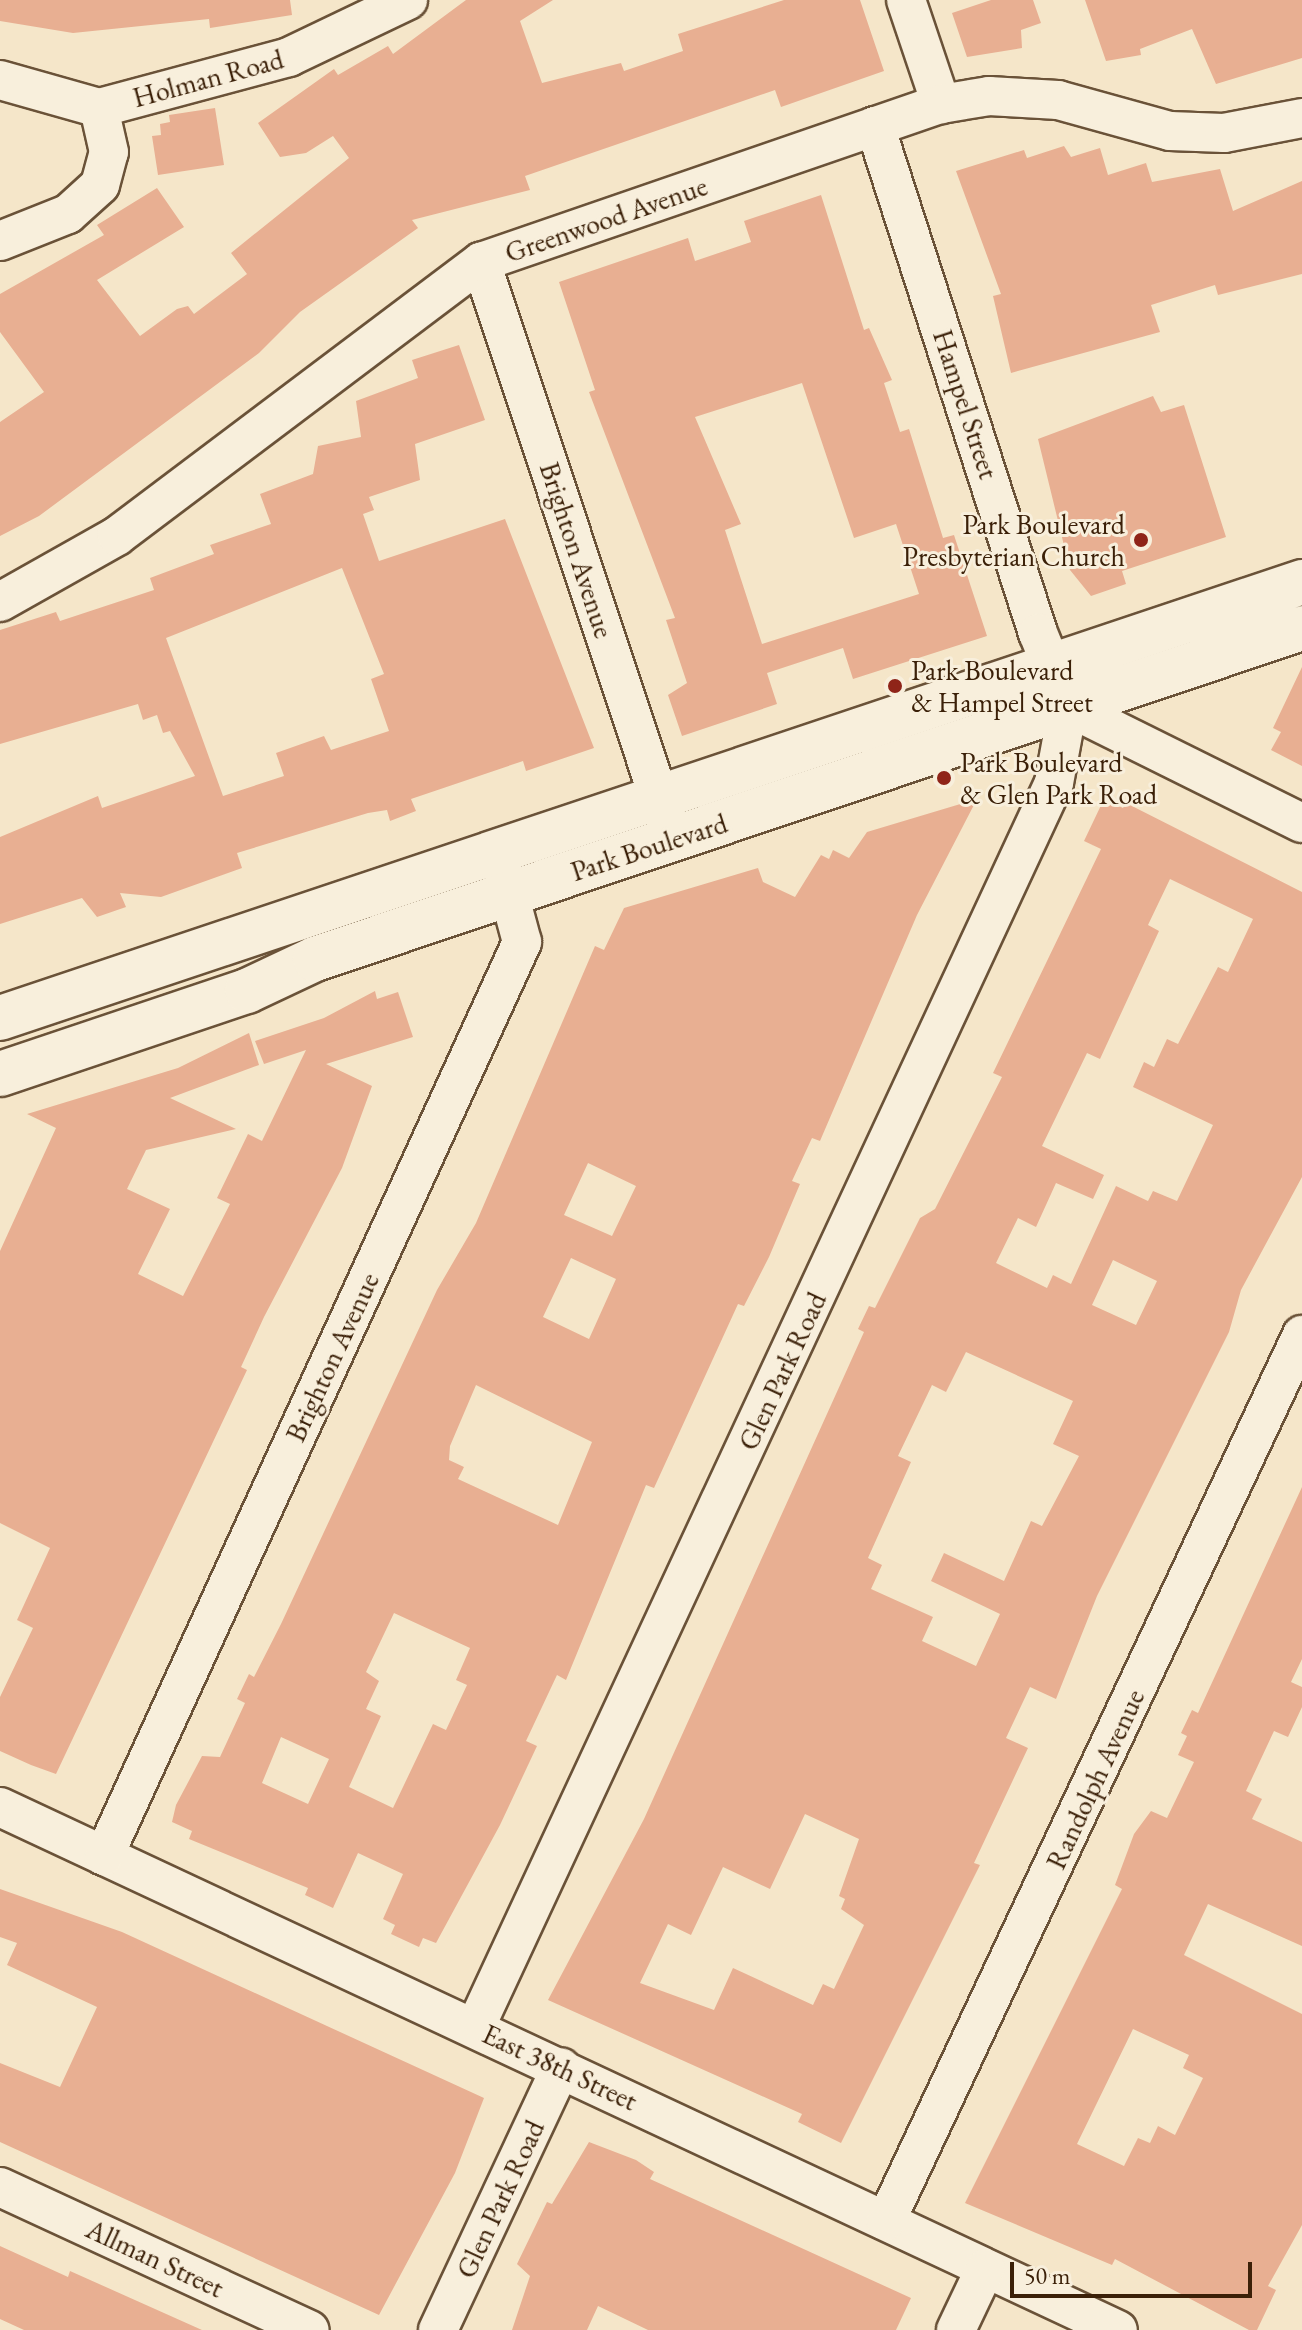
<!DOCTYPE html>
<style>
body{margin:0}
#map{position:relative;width:1302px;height:2330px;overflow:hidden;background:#f5e6c9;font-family:"EB Garamond",serif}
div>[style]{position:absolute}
.building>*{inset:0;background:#e8af92}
.roads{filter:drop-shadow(2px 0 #6a5238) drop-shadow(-2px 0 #6a5238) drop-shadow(0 2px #6a5238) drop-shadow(0 -2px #6a5238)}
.minor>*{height:38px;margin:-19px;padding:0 19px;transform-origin:19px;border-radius:19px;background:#f8efdc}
.secondary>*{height:44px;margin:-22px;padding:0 22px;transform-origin:22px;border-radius:22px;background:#f8efdc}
.dots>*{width:22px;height:22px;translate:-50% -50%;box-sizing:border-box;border:4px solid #f8efdc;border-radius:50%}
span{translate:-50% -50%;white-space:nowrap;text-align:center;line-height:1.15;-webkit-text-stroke:6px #f8efdc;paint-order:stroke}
.street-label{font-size:28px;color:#3b2008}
.poi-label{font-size:28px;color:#3b2008}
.right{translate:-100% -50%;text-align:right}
.left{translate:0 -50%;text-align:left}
.scale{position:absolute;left:1010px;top:2262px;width:242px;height:36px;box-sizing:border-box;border:4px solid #3b2008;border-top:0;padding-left:10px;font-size:24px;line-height:28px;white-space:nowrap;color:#3b2008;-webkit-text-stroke:6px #f8efdc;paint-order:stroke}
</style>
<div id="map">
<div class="building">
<i style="clip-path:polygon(0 0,290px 0,292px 15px,210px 28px,209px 19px,73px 33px,0 21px)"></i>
<i style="clip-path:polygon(466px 0,553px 0,520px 21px,542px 83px,621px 63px,624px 71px,683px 51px,678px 34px,784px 0,860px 0,884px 71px,781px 107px,775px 90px,525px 176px,530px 190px,412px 220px,418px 228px,300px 312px,259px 353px,39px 516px,0 536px,0 422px,44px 392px,0 332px,0 294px,104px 235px,97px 225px,157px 188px,184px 227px,97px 280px,140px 336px,177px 309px,188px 306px,194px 314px,247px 274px,231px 253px,349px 158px,333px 136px,306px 153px,280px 157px,258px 123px,334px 69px,338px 75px,388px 46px,393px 54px)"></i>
<i style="clip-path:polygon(991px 0,1033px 0,1041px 23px,1021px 30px,1022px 48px,967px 57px,952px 13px)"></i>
<i style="clip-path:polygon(1085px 0,1302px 0,1302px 58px,1216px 84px,1192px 29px,1140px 49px,1141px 55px,1106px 61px)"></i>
<i style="clip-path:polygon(215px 108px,224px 165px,158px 175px,152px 136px,161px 135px,160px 124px,170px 122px,169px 115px)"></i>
<i style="clip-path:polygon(1064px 146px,1071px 157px,1100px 148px,1108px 175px,1146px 163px,1152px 182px,1220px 169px,1233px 211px,1302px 181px,1302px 274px,1218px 295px,1215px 285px,1151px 305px,1160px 332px,1011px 373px,993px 296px,1001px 294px,956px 171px,1024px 150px,1027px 158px)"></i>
<i style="clip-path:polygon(evenodd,821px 195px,864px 330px,869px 328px,892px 380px,884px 383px,900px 432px,909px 429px,943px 538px,954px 535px,987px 636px,853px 679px,843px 648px,767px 673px,777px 704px,682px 736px,668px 695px,687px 683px,666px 620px,675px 618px,589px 392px,595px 390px,559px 282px,688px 238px,695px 261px,751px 242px,744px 221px,821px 195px,802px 383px,854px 538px,896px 524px,919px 594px,762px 644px,725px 530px,741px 524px,695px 417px,802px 383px)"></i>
<i style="clip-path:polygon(evenodd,459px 345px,485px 420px,415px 444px,420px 480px,369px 497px,374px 510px,363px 514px,379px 561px,505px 519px,594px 748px,526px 771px,523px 761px,411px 799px,416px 811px,390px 821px,387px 810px,368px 813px,237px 853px,242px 868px,161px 897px,120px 893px,126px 907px,97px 917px,82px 898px,0 924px,0 837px,98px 796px,102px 808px,195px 776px,170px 731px,163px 733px,157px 715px,143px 720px,138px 704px,0 744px,0 630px,56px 612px,60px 621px,154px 590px,150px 578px,214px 554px,210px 545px,271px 524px,260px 494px,313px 474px,318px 446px,361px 437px,356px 401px,418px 378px,412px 360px,459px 345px,342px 568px,384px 674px,371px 679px,389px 731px,331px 750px,324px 736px,276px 753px,284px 776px,223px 796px,166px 638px,342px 568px)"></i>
<i style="clip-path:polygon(1153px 396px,1161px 412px,1184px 405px,1226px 537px,1122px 571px,1126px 584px,1091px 596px,1070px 570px,1038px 439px)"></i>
<i style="clip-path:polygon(1302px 667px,1302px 766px,1271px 750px,1281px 732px,1273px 728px)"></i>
<i style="clip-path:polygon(evenodd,977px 799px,917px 915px,820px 1141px,812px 1138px,792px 1181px,800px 1184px,769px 1257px,744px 1306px,738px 1304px,654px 1488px,646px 1485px,566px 1680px,557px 1675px,526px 1741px,537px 1746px,500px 1825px,436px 1943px,423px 1938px,419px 1947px,391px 1934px,395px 1925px,383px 1919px,403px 1874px,358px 1853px,333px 1908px,305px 1895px,308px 1888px,189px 1839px,192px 1831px,172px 1822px,176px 1805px,202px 1756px,220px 1757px,245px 1703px,237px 1699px,249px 1674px,254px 1677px,281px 1624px,437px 1290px,476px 1223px,595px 946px,604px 950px,624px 908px,758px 868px,763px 882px,795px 897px,821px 855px,829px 859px,833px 850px,849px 858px,867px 832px,977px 799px,588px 1163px,636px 1186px,612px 1236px,564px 1215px,588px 1163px,977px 799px,571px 1258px,616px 1279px,589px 1339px,543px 1317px,571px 1258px,977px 799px,476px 1385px,592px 1442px,558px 1525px,458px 1479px,464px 1467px,449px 1460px,450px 1446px,476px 1385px,977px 799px,394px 1613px,470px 1648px,456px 1680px,467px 1685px,446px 1730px,433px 1724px,393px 1808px,349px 1787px,381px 1716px,366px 1709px,379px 1681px,366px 1672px,394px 1613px,977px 799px,281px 1737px,329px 1759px,308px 1804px,262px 1783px,281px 1737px)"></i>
<i style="clip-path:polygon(evenodd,1104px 799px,1123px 808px,1126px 803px,1302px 892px,1302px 1177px,1241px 1290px,1229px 1332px,1097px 1596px,1056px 1699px,1030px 1687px,1006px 1738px,1028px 1748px,974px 1863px,980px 1865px,841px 2143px,798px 2122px,802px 2114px,548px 2000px,644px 1819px,864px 1332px,858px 1329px,869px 1306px,875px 1308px,920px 1218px,935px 1209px,1002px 1077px,993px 1073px,1101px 849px,1084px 841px,1104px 799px,1170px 879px,1253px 919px,1228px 972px,1218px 967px,1178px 1044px,1167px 1039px,1154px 1067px,1144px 1062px,1133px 1087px,1213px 1125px,1177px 1201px,1153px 1191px,1148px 1201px,1116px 1186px,1071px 1284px,1053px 1275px,1047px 1288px,996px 1263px,1018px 1218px,1036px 1227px,1056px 1183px,1093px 1199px,1104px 1175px,1042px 1146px,1087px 1053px,1100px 1059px,1159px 931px,1148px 925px,1170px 879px,1104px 799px,1113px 1260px,1157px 1281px,1136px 1325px,1092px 1305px,1113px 1260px,1104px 799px,966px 1352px,1073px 1401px,1053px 1444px,1079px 1456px,1042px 1526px,1031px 1521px,1004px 1581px,944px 1553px,931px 1581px,1000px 1614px,976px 1666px,922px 1641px,933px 1617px,871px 1589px,882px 1565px,868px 1558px,911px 1462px,898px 1456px,932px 1385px,946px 1392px,966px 1352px,1104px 799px,805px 1814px,859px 1839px,839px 1896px,845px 1899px,841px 1909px,864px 1925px,834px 1989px,823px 1984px,813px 2005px,733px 1968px,714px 2010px,640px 1983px,668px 1924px,691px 1935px,723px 1867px,770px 1889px,805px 1814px)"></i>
<i style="clip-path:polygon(375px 991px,377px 999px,398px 992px,413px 1037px,326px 1064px,372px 1086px,342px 1168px,264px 1317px,241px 1367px,247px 1370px,56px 1774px,31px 1765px,0 1751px,0 1697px,33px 1628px,17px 1620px,50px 1548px,0 1523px,0 1251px,56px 1128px,27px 1114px,178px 1068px,249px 1033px,259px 1065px,170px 1098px,236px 1129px,146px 1150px,127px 1189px,170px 1209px,138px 1274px,183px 1296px,230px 1204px,217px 1198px,248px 1134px,262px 1141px,306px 1050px,264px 1064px,255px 1041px,324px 1018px)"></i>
<i style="clip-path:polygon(evenodd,1302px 1487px,1302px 1659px,1291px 1682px,1302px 1687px,1302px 1707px,1288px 1737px,1274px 1731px,1246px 1791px,1262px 1799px,1252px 1819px,1302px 1842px,1302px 1946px,1208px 1904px,1184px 1955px,1302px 2014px,1302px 2225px,1268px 2286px,1276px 2290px,1257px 2330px,1249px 2330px,1115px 2259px,1112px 2265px,965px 2203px,1122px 1889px,1115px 1885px,1134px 1834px,1151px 1811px,1167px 1818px,1194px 1762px,1178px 1755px,1187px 1736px,1181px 1733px,1192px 1710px,1198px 1713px,1302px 1487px,1133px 2029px,1189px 2055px,1183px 2068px,1203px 2078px,1175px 2135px,1158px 2126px,1150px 2143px,1138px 2138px,1124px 2166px,1077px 2144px,1133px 2029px)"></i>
<i style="clip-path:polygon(0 1889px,122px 1932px,484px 2098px,455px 2173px,379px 2315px,0 2142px,0 2063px,60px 2087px,97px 2007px,7px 1965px,17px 1943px,0 1937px)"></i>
<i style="clip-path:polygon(589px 2142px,636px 2160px,654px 2172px,650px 2179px,911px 2298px,896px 2330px,648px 2330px,598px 2306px,587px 2330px,512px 2330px,530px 2276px,517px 2264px,547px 2202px,552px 2204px)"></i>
<i style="clip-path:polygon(0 2246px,68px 2277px,70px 2271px,202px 2330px,24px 2330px,0 2319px)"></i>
</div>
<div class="roads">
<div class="minor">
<i style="left:906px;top:0;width:110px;rotate:71.4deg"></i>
<i style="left:0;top:80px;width:103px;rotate:15.8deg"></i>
<i style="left:99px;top:108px;width:197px;rotate:-15deg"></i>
<i style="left:289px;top:57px;width:132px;rotate:-25.6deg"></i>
<i style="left:875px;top:126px;width:533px;rotate:72.18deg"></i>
<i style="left:1038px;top:633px;width:80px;rotate:67.9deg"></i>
<i style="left:1068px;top:707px;width:261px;rotate:26.4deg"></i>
<i style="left:0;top:241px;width:73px;rotate:-21.7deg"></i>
<i style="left:68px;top:214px;width:43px;rotate:-42.2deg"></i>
<i style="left:100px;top:185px;width:34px;rotate:-75deg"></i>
<i style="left:109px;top:152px;width:45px;rotate:-102.8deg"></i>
<i style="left:481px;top:262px;width:593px;rotate:71.63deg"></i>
<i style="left:0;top:602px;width:134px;rotate:-29.4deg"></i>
<i style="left:117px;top:536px;width:456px;rotate:-37deg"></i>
<i style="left:481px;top:262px;width:486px;rotate:-19deg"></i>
<i style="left:941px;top:104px;width:49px;rotate:-9.5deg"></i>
<i style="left:989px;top:96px;width:69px;rotate:3.3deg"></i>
<i style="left:1058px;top:100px;width:116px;rotate:15.5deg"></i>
<i style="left:1170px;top:131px;width:54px;rotate:2.1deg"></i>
<i style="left:1224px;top:133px;width:79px;rotate:-10.9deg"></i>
<i style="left:0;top:1807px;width:1234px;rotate:25.07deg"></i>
<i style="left:104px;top:1856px;width:1005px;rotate:-65.42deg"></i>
<i style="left:522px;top:942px;width:81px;rotate:-105.1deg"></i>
<i style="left:475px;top:2028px;width:1373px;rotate:-65.06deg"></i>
<i style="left:1054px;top:783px;width:77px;rotate:-79.6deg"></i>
<i style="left:0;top:2187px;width:341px;rotate:24.8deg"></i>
<i style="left:886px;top:2221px;width:979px;rotate:-64.85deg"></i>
<i style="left:438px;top:2330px;width:290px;rotate:-64.9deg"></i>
<i style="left:956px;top:2330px;width:68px;rotate:-64.6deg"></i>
</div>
<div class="secondary">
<i style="left:0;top:1018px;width:1373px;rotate:-18.51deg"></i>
<i style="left:0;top:1074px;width:261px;rotate:-18.6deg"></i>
<i style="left:247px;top:991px;width:75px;rotate:-25.2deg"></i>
<i style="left:315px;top:959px;width:1041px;rotate:-18.54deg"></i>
</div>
</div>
<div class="dots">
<i style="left:1141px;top:540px;background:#8f2418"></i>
<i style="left:895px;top:686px;background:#8f2418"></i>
<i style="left:944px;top:778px;background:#8f2418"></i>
</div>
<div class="street-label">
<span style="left:208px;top:78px;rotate:-15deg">Holman Road</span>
<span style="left:606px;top:219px;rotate:-19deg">Greenwood Avenue</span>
<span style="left:966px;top:404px;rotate:72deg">Hampel Street</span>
<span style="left:577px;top:550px;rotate:72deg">Brighton Avenue</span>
<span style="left:649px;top:847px;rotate:-18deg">Park Boulevard</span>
<span style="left:332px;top:1357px;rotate:-65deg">Brighton Avenue</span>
<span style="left:782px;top:1371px;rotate:-65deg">Glen Park Road</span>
<span style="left:1095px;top:1779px;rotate:-65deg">Randolph Avenue</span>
<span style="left:560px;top:2067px;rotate:25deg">East 38th Street</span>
<span style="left:500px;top:2199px;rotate:-65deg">Glen Park Road</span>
<span style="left:155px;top:2258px;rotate:25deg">Allman Street</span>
</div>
<div class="poi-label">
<span class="right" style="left:1125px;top:540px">Park Boulevard<br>Presbyterian Church</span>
<span class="left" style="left:911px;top:686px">Park Boulevard<br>&amp; Hampel Street</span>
<span class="left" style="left:960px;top:778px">Park Boulevard<br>&amp; Glen Park Road</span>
</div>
<div class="scale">50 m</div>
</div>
